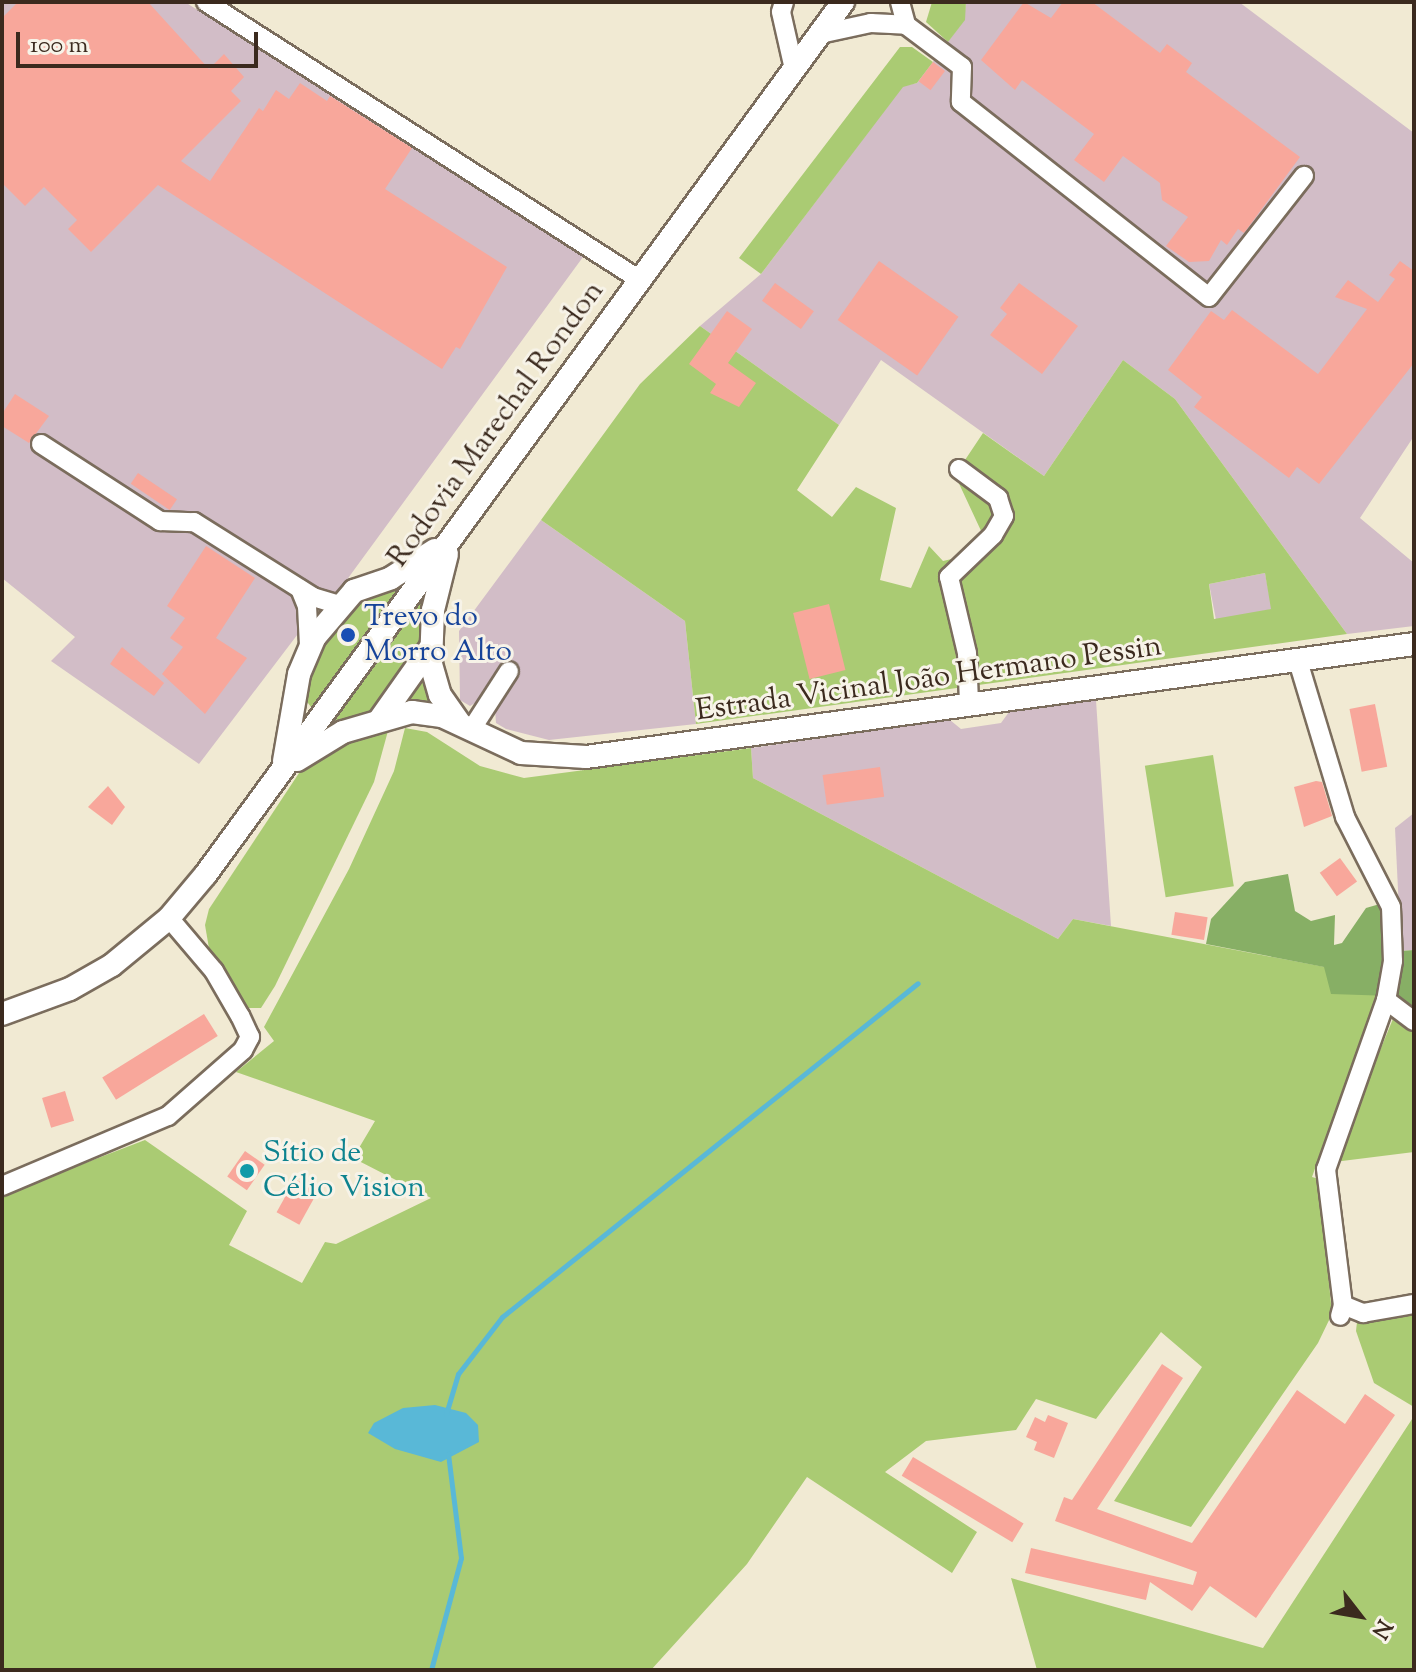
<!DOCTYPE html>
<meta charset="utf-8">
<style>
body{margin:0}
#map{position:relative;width:1416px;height:1672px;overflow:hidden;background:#f1ead3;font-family:"Sorts Mill Goudy",serif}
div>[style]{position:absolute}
.industrial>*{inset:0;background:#d2bdc7;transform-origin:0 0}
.green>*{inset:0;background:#aacb73;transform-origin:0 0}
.forest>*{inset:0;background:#87af65}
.water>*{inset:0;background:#59b8d7}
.stream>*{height:5px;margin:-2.5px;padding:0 2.5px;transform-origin:2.5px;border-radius:2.5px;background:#59b8d7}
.building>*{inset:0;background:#f8a79b;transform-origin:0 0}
.roads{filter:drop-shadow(2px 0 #7b6d5d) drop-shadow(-2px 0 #7b6d5d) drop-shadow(0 2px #7b6d5d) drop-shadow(0 -2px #7b6d5d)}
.minor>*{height:18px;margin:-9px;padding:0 9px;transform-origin:9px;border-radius:9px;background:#fff}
.major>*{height:22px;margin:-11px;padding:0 11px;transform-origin:11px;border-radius:11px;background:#fff}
.dots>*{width:22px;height:22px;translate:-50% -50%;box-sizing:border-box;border:4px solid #f7f3e8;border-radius:50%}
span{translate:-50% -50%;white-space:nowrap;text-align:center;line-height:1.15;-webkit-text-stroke:6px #f7f3e8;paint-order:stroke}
.street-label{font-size:30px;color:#3b2a1e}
.transit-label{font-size:30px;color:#164399}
.left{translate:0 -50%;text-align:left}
.culture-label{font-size:30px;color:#0d838f}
.frame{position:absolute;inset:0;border:4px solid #3b2a1e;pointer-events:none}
.north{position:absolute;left:1320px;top:1576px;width:80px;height:80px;-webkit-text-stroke:6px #f7f3e8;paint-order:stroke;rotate:121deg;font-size:22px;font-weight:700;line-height:32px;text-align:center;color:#3b2a1e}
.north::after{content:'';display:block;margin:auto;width:28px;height:36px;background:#3b2a1e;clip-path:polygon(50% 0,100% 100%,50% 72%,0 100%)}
.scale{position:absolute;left:16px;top:32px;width:242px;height:36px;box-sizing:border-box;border:4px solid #3b2a1e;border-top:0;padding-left:10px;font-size:24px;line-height:28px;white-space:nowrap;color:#3b2a1e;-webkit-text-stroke:6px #f7f3e8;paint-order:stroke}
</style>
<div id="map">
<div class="industrial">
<i style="clip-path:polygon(2px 2px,185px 2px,583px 257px,335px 596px,326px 597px,199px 764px,51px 661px,75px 637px,2px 578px)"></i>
<i style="clip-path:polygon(966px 2px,1239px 2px,1414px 133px,1414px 436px,1360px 518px,1414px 563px,1414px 626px,1347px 634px,1175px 399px,1123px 360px,1044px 476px,881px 360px,839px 425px,700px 326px,761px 274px,903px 86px,917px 83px,941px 51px,964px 20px)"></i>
<i style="clip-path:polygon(541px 520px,685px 621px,696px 724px,549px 740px,506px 729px,496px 723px,495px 709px,480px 700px,470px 706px,460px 700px,459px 631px)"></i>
<i style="left:1265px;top:573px;width:37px;height:57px;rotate:79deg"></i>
<i style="clip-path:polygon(1096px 700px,1111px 926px,1073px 919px,1058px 939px,753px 778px,751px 748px,950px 720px,961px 729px,1001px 723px,1009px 712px)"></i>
<i style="clip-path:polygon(1414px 813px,1414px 950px,1401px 951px,1395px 828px)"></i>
</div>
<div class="green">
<i style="clip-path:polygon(932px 2px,966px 2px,965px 20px,948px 42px,926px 22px)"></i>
<i style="clip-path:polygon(900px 47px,912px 47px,933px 62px,917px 83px,903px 87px,761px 274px,739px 258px)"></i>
<i style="clip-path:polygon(evenodd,700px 326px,839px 425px,797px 490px,832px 517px,856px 487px,896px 508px,880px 580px,911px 588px,929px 546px,943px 561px,956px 558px,983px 535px,955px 475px,983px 433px,1044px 476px,1123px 360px,1175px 399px,1347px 634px,696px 724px,685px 621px,541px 520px,640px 384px,700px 326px,1265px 573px,1271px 609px,1214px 619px,1209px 584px,1265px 573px)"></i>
<i style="clip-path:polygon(392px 585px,409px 591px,424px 605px,443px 711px,334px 725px,320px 719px,305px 699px,304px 674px,348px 601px)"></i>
<i style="clip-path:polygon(391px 720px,374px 782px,275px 986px,261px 1008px,241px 1008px,210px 954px,205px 925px,209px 909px,305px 764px,318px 752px)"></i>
<i style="clip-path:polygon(405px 728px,427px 732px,480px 766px,524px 778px,751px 748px,753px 778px,1058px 939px,1073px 919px,1325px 967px,1386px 968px,1312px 1177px,1319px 1179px,1332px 1314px,1318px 1343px,1191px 1527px,1114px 1501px,1202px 1367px,1161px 1332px,1096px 1419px,1036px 1399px,1016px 1430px,926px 1441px,885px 1472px,977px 1532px,952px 1573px,807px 1477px,747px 1564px,651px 1670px,2px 1670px,2px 1195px,145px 1140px,247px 1211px,229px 1245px,302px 1283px,325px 1242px,336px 1244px,431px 1198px,353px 1158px,375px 1121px,236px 1072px,274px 1041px,264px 1027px,349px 869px,394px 771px)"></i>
<i style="left:1213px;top:755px;width:133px;height:69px;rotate:81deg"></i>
<i style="clip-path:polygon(1395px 1014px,1414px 1027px,1414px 1152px,1334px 1162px)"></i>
<i style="clip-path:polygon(1414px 1313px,1414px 1407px,1374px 1383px,1356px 1331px,1357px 1322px)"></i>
<i style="clip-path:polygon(1414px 1416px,1414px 1670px,1037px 1670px,1011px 1578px,1263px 1648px)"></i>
</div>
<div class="forest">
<i style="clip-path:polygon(1288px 874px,1295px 911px,1311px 921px,1335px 915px,1334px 945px,1342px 943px,1366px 908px,1397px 899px,1401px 951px,1414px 950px,1414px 1013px,1392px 996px,1331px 994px,1324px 967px,1206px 944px,1211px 919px,1245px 882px)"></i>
</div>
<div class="water">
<i style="clip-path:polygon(435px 1405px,466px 1413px,478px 1425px,479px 1442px,441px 1462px,395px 1449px,368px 1433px,374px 1423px,403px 1408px)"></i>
</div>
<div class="stream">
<i style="left:446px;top:1414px;width:42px;rotate:-73.3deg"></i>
<i style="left:458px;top:1374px;width:72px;rotate:-52.3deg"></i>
<i style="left:502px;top:1317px;width:533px;rotate:-38.76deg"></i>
<i style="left:431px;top:1670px;width:116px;rotate:-75deg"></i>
<i style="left:461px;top:1558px;width:105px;rotate:-97.1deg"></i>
</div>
<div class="building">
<i style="clip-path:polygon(18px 2px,148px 2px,209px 69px,224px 54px,244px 77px,231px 91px,241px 101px,181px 161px,210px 181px,259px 108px,263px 111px,276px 90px,289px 99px,300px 83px,327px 101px,330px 96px,412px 148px,385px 189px,507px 267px,460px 349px,456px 347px,442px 369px,158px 185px,91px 252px,68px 229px,77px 220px,44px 187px,25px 206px,2px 183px,2px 18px)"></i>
<i style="clip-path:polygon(1024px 2px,1051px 18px,1063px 2px,1092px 2px,1160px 53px,1167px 44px,1192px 63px,1186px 72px,1300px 157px,1244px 233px,1238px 229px,1227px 245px,1221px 240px,1209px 261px,1189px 262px,1166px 246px,1188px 217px,1162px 200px,1160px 183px,1123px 156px,1104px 182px,1074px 160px,1094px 134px,1022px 80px,1015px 90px,981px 60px)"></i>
<i style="left:933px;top:62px;width:15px;height:24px;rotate:37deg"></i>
<i style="left:879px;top:261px;width:97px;height:72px;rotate:35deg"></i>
<i style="clip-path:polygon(1400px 261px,1414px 271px,1414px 363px,1319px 484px,1297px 467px,1289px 478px,1194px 407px,1202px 397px,1168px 370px,1211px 311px,1224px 320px,1232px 310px,1318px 374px,1367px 309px,1335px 297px,1348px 280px,1378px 302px,1395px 279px,1389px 275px)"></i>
<i style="left:775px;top:283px;width:48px;height:22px;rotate:36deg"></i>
<i style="clip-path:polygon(1019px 283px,1078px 326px,1042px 374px,990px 335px,1007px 314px,1000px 308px)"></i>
<i style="clip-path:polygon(727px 311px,752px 329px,728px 363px,756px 383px,739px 407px,710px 393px,716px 384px,689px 364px)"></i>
<i style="clip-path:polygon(15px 394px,49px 416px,29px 443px,2px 426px,2px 414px)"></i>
<i style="left:138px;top:473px;width:47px;height:13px;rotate:34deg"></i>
<i style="clip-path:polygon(206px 546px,255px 578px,216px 638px,247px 658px,205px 714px,162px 674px,183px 647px,170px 638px,185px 618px,167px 606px)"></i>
<i style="left:829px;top:604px;width:68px;height:37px;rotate:76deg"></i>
<i style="clip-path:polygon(122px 647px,164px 683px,154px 696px,110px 664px)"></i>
<i style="left:1375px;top:704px;width:64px;height:26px;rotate:79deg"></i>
<i style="left:880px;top:767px;width:30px;height:58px;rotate:82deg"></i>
<i style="clip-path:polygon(1316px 781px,1322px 782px,1332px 816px,1304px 827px,1294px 787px)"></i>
<i style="clip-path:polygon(108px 786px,125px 807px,112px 825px,88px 807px)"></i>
<i style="left:1340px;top:858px;width:29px;height:25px;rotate:54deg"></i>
<i style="left:1175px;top:912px;width:33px;height:23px;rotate:9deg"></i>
<i style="left:204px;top:1014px;width:26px;height:120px;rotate:58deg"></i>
<i style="left:65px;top:1091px;width:31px;height:24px;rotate:73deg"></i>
<i style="left:245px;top:1151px;width:24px;height:31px;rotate:35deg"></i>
<i style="left:295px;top:1179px;width:26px;height:38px;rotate:29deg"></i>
<i style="clip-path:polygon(1162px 1364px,1183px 1378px,1097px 1509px,1192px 1543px,1297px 1390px,1345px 1424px,1365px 1394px,1395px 1415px,1256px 1618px,1210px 1586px,1192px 1611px,1150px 1582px,1146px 1600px,1025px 1573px,1031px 1548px,1193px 1585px,1197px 1572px,1055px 1521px,1064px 1497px,1072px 1500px)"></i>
<i style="clip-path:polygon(1048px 1415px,1068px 1423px,1054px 1458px,1034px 1450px,1037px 1442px,1026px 1437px,1035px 1417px,1045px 1422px)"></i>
<i style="left:913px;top:1457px;width:129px;height:22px;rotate:31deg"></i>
</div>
<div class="roads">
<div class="minor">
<i style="left:206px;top:2px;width:515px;rotate:32.64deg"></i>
<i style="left:784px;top:2px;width:10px;rotate:107deg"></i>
<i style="left:781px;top:12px;width:58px;rotate:77.2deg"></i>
<i style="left:900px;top:2px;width:24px;rotate:75deg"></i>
<i style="left:820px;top:34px;width:52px;rotate:-12.2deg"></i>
<i style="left:871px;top:23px;width:35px;rotate:3deg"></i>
<i style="left:906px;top:25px;width:70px;rotate:36.9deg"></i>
<i style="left:962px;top:67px;width:35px;rotate:92deg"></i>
<i style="left:961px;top:102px;width:315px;rotate:38.2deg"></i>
<i style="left:1209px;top:297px;width:154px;rotate:-51.9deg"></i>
<i style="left:41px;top:444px;width:142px;rotate:32.9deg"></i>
<i style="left:160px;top:521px;width:34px;rotate:2deg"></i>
<i style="left:194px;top:522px;width:141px;rotate:32.2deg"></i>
<i style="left:313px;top:597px;width:28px;rotate:17deg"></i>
<i style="left:959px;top:469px;width:49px;rotate:36.6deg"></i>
<i style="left:998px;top:498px;width:19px;rotate:72deg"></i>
<i style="left:1004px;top:516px;width:22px;rotate:120deg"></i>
<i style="left:993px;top:535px;width:61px;rotate:136.3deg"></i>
<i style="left:949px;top:577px;width:78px;rotate:76.7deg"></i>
<i style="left:967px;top:653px;width:50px;rotate:87.7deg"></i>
<i style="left:300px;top:589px;width:18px;rotate:68deg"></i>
<i style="left:307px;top:606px;width:40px;rotate:87.1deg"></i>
<i style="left:1298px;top:661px;width:163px;rotate:73.2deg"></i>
<i style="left:1345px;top:817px;width:101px;rotate:62.9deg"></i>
<i style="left:1391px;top:907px;width:54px;rotate:87.9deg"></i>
<i style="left:1393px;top:961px;width:40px;rotate:100deg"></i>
<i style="left:1386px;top:1000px;width:179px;rotate:109.5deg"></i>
<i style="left:1326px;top:1169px;width:137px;rotate:82.9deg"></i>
<i style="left:1343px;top:1305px;width:11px;rotate:105deg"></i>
<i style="left:471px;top:730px;width:70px;rotate:-57.2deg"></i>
<i style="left:1386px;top:1000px;width:35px;rotate:37deg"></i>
<i style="left:2px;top:1186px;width:180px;rotate:-22.9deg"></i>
<i style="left:168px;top:1116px;width:100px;rotate:-41.3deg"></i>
<i style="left:243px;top:1050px;width:15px;rotate:-62deg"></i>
<i style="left:250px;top:1037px;width:23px;rotate:-115deg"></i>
<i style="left:240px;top:1016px;width:52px;rotate:-120deg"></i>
<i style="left:214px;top:971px;width:70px;rotate:-130.3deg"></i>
<i style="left:1343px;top:1305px;width:22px;rotate:22deg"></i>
<i style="left:1363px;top:1313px;width:52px;rotate:-10deg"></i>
</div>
<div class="major">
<i style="left:447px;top:554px;width:58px;rotate:104deg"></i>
<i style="left:433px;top:610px;width:54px;rotate:92.1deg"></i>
<i style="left:431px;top:664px;width:32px;rotate:74deg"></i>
<i style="left:440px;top:695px;width:33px;rotate:55deg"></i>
<i style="left:380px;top:719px;width:88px;rotate:-54.7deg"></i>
<i style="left:297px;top:760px;width:54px;rotate:-31.3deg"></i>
<i style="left:343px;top:732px;width:72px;rotate:-16.2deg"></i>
<i style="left:412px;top:712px;width:30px;rotate:8deg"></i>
<i style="left:442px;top:716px;width:87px;rotate:25.1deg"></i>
<i style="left:521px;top:753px;width:65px;rotate:3.5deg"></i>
<i style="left:586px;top:757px;width:836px;rotate:-7.77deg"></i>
<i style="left:284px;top:761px;width:88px;rotate:-80.2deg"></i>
<i style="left:299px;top:674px;width:39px;rotate:-67deg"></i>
<i style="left:314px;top:638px;width:62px;rotate:-49.6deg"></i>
<i style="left:354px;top:591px;width:39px;rotate:-19deg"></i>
<i style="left:391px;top:578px;width:52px;rotate:-32.5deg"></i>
<i style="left:2px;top:1014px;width:72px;rotate:-20.2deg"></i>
<i style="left:70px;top:989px;width:48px;rotate:-29.7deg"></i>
<i style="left:112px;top:965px;width:74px;rotate:-39.5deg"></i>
<i style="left:169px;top:918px;width:57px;rotate:-49.9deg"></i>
<i style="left:206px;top:874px;width:1080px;rotate:-53.85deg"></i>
</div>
</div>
<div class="dots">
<i style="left:348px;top:635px;background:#1a4fb4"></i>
<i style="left:247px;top:1171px;background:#0f9aa8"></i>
</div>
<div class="street-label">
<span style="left:497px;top:425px;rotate:-54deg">Rodovia Marechal Rondon</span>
<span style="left:929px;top:680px;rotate:-8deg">Estrada Vicinal João Hermano Pessin</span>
</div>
<div class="transit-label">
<span class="left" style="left:364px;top:635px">Trevo do<br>Morro Alto</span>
</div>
<div class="culture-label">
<span class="left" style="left:263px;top:1171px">Sítio de<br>Célio Vision</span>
</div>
<div class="frame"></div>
<div class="north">N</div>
<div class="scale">100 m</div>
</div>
